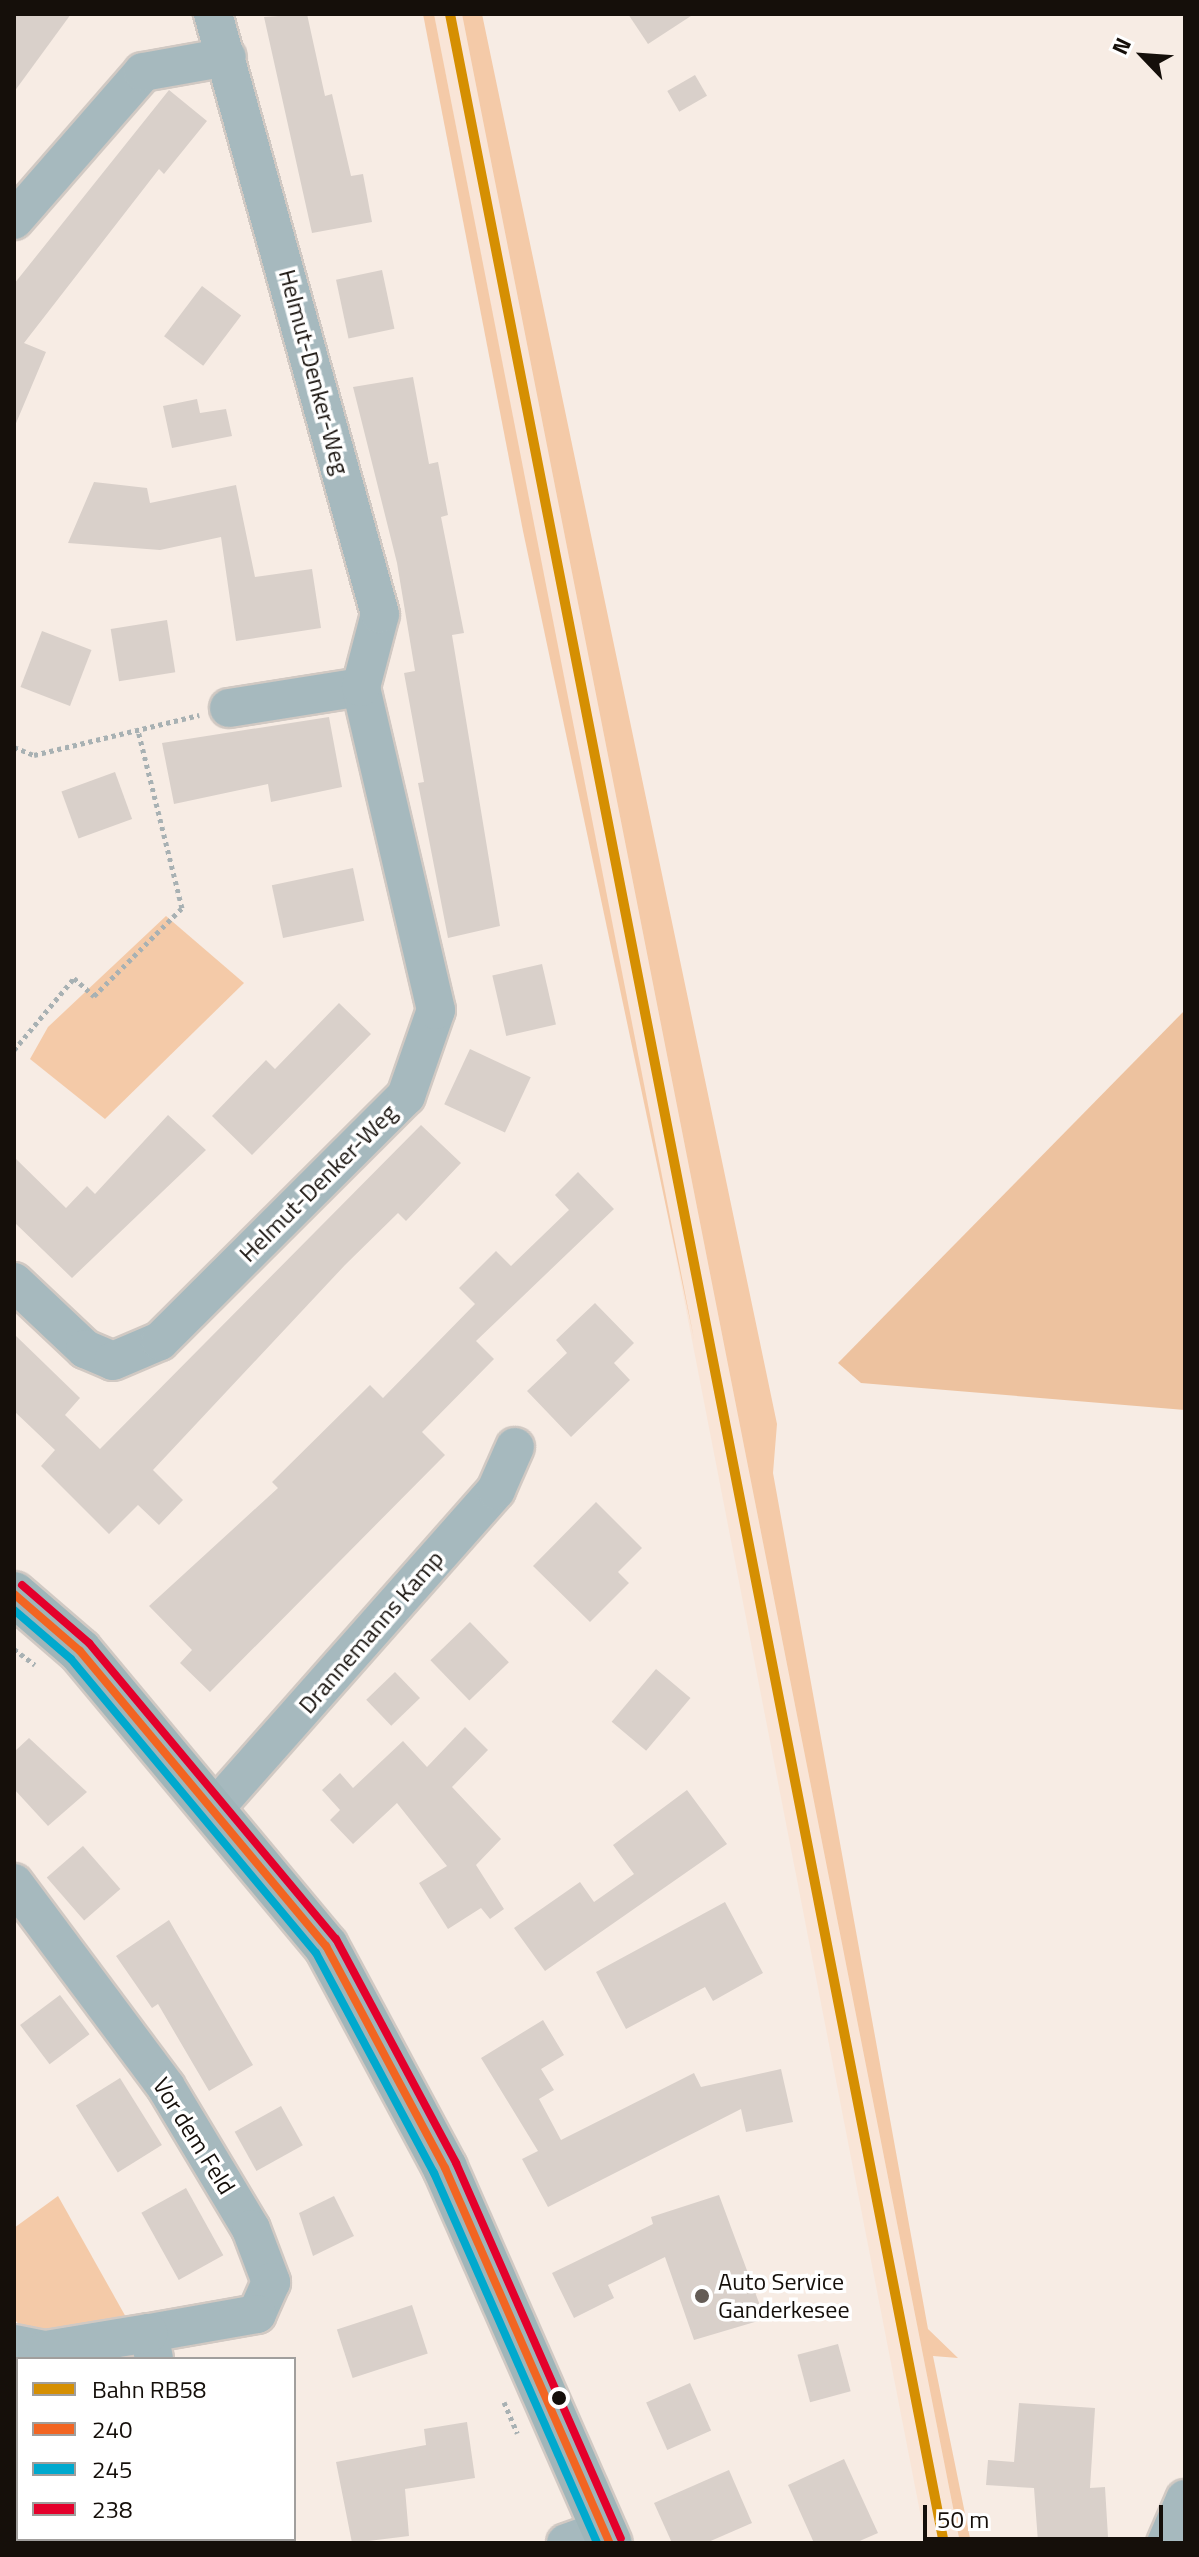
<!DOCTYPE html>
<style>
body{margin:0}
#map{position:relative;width:1199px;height:2557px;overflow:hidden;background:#f7ece4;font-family:"Titillium Web",sans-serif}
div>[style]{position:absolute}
.built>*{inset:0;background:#f9e5d7}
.green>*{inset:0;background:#f4caa8}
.forest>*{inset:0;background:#edc29f}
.building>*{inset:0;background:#d9d0ca;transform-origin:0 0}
.path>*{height:5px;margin-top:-2.5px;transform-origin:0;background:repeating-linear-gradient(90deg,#a8b1b3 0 4px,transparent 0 8px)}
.roads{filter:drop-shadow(2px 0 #d1c9c3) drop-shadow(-2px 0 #d1c9c3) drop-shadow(0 2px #d1c9c3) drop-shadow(0 -2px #d1c9c3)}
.street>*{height:38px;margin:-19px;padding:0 19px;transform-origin:19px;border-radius:19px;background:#a6b9be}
.secondary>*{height:44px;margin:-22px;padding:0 22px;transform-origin:22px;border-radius:22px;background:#9fb5b9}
.bus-1>*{height:8px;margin:-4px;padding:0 4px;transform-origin:4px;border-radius:4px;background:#f26522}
.bus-2>*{height:8px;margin:-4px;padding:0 4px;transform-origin:4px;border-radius:4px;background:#00a9ce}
.bus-3>*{height:8px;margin:-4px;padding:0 4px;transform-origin:4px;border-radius:4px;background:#e4002b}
.rail-1>*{height:10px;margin:-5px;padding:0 5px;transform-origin:5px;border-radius:5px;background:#d58f02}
.dots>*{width:22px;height:22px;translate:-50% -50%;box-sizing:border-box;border:4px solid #fff;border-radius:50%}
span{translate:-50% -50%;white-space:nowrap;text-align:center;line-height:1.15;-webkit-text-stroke:7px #fff;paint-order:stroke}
.street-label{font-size:24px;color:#150f0a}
.poi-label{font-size:24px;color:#150f0a}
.left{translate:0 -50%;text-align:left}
.frame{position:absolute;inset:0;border:16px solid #150f0a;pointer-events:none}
.legend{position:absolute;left:16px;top:2357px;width:280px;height:184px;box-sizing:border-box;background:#fff;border:2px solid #a19f9d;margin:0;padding:10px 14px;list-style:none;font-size:24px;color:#150f0a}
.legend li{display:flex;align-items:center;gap:16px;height:40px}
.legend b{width:40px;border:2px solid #a19f9d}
.north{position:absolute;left:1103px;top:16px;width:80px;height:80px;-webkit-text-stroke:6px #fff;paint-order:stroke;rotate:295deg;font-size:22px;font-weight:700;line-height:32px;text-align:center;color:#150f0a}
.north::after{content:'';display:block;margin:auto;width:28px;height:36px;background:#150f0a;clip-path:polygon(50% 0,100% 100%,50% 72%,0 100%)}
.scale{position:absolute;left:923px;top:2505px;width:240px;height:36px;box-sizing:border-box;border:4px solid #150f0a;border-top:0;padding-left:10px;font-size:24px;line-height:28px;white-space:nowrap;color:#150f0a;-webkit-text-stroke:6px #fff;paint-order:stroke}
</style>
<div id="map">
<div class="built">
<i style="clip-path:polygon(434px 14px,462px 14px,960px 2543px,926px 2543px)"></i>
</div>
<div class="green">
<i style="clip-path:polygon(423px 14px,434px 14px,694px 1339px,523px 531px)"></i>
<i style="clip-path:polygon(462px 14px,482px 14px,777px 1424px,773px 1473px,928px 2329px,958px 2358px,933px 2356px,971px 2543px,960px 2543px)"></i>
<i style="clip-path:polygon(166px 916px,244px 983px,105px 1119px,30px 1059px,48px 1027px)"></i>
<i style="clip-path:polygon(58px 2196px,127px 2319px,30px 2337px,14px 2319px,14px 2228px)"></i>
</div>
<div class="forest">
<i style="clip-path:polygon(1185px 1010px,1185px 1410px,861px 1383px,838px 1363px)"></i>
</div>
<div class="building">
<i style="clip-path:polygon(14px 14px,71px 14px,14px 92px)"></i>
<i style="clip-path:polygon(307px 14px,325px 96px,332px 94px,351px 176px,363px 174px,372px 222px,312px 233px,264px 17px)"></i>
<i style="clip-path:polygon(628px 14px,694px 14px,648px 44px)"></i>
<i style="left:695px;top:75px;width:24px;height:32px;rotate:60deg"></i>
<i style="clip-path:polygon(169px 90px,207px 121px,164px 174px,159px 169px,24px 343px,46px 352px,14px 428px,14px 284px)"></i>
<i style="left:382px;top:270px;width:60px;height:47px;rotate:78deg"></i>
<i style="left:202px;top:286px;width:49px;height:63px;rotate:37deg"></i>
<i style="clip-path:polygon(413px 377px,429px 464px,438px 462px,448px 515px,441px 517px,464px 633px,452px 635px,500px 926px,448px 938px,418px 783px,424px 782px,404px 673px,415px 671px,397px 563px,353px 387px)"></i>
<i style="clip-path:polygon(197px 399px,200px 413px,226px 409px,232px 436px,172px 448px,163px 406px)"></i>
<i style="clip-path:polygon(94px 482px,147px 488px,150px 503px,236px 485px,255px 577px,312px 569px,321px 628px,236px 641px,221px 537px,160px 550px,68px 543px)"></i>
<i style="left:167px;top:620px;width:53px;height:57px;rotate:81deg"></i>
<i style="left:42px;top:631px;width:53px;height:60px;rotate:21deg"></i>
<i style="clip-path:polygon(329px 717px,342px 787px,271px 802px,268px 784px,174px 804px,162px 743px)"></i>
<i style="left:115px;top:772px;width:50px;height:57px;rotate:70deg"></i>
<i style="left:353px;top:868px;width:54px;height:83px;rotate:78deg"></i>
<i style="left:542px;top:964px;width:62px;height:51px;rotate:77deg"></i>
<i style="clip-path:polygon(339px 1003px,371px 1034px,252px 1155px,212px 1116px,266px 1060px,275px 1069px)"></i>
<i style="left:470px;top:1049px;width:67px;height:61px;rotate:25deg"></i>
<i style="clip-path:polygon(168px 1115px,206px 1150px,72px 1278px,14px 1222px,14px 1157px,66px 1208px,87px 1186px,95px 1194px)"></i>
<i style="clip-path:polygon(421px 1125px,461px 1163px,406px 1221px,398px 1213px,345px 1265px,153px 1470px,183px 1500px,159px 1525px,138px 1505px,109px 1534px,41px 1466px,55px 1450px,14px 1411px,14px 1334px,80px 1398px,65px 1415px,100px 1449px)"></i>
<i style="clip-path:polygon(578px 1172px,614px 1209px,476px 1341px,494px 1359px,422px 1432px,445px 1455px,210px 1692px,180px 1663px,192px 1650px,149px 1606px,278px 1488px,272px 1482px,370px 1385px,383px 1398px,475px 1304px,459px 1288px,496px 1251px,511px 1266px,569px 1210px,555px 1195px)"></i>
<i style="clip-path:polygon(595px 1303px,634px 1343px,614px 1363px,630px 1380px,571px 1437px,527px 1391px,567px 1353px,556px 1340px)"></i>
<i style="clip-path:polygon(596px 1502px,642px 1548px,618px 1572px,629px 1583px,590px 1622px,533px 1566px)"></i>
<i style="left:470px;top:1622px;width:56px;height:55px;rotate:46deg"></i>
<i style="left:656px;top:1669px;width:45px;height:69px;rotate:40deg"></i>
<i style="left:395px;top:1672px;width:36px;height:40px;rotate:46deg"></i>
<i style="clip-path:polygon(465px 1727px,488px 1750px,452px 1787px,501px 1839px,476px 1865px,504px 1909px,490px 1919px,481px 1908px,448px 1929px,419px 1883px,447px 1866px,397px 1803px,353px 1844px,330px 1820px,340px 1810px,322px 1790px,340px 1773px,353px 1788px,403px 1741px,427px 1767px)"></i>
<i style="clip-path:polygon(29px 1738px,87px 1792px,48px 1826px,14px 1789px,14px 1752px)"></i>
<i style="clip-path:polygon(687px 1790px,727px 1844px,545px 1971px,514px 1928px,580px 1882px,594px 1902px,634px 1874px,613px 1845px)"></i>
<i style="left:83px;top:1846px;width:57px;height:48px;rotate:49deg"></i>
<i style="clip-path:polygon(725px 1902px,763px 1973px,713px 2001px,705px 1987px,626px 2029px,596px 1972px)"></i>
<i style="clip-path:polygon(169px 1920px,253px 2065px,209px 2091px,158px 2004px,152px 2008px,116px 1956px)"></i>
<i style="left:60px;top:1995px;width:49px;height:50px;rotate:53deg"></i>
<i style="clip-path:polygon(543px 2020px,564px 2055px,541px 2069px,554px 2090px,539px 2099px,561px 2140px,694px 2073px,701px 2087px,781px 2069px,793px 2122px,746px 2132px,741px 2109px,548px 2207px,522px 2159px,538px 2151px,481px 2058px)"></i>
<i style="left:120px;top:2078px;width:79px;height:52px;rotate:58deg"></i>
<i style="left:281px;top:2106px;width:45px;height:53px;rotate:61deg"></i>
<i style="left:186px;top:2188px;width:77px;height:51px;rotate:61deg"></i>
<i style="clip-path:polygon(719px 2195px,765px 2319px,694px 2340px,665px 2257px,608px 2285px,614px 2298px,574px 2318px,552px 2273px,653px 2224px,651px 2217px)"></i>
<i style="clip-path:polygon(334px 2196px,354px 2236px,313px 2256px,299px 2213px)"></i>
<i style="left:412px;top:2305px;width:51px;height:79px;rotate:72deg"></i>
<i style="left:838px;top:2344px;width:49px;height:42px;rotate:75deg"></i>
<i style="left:690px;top:2383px;width:52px;height:48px;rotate:66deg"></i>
<i style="clip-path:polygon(1019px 2403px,1095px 2408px,1090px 2488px,1105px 2487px,1108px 2537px,1038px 2542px,1034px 2488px,986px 2485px,988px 2460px,1014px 2462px)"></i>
<i style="clip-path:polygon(467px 2422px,475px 2478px,405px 2489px,409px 2536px,352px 2543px,336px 2462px,426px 2445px,424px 2429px)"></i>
<i style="clip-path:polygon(844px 2459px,878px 2533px,855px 2543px,814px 2543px,788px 2485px)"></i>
<i style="clip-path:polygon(729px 2470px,752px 2523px,706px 2543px,672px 2543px,654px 2503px)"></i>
</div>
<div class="path">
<i style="left:14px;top:747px;width:22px;rotate:22deg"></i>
<i style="left:34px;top:755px;width:170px;rotate:-13.6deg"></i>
<i style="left:14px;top:1050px;width:94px;rotate:-50.2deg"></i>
<i style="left:74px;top:978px;width:27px;rotate:42deg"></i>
<i style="left:94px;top:996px;width:124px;rotate:-45deg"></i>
<i style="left:182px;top:908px;width:183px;rotate:-103.9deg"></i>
<i style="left:14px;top:1649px;width:26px;rotate:37deg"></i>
<i style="left:504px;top:2402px;width:34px;rotate:67deg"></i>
</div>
<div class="roads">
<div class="street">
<i style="left:14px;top:220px;width:196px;rotate:-48.9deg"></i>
<i style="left:143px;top:72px;width:85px;rotate:-10.1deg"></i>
<i style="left:229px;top:708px;width:134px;rotate:-9deg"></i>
<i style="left:14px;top:1282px;width:98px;rotate:43.3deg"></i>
<i style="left:85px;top:1349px;width:30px;rotate:23deg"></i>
<i style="left:113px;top:1361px;width:51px;rotate:-23.1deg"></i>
<i style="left:160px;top:1341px;width:347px;rotate:-44.9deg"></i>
<i style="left:406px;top:1096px;width:91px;rotate:-70.8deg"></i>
<i style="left:436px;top:1010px;width:332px;rotate:-103.1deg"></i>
<i style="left:361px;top:687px;width:75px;rotate:-75.4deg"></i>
<i style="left:380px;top:614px;width:623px;rotate:-105.55deg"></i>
<i style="left:215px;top:1808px;width:424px;rotate:-48.5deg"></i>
<i style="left:496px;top:1490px;width:47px;rotate:-66.2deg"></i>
<i style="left:14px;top:1883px;width:254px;rotate:53.3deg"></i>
<i style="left:166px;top:2087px;width:165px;rotate:59.1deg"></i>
<i style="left:251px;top:2229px;width:57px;rotate:69.3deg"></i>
<i style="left:271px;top:2282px;width:35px;rotate:114deg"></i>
<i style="left:257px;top:2314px;width:110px;rotate:170deg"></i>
<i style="left:149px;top:2333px;width:26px;rotate:79deg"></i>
<i style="left:14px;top:2344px;width:33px;rotate:11deg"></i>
<i style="left:46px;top:2350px;width:104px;rotate:-9.4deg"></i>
<i style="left:188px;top:2539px;width:4px;rotate:76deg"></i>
<i style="left:566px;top:2543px;width:41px;rotate:-19.7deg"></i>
<i style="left:1166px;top:2543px;width:48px;rotate:-66.6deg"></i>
</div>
<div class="secondary">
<i style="left:14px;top:1594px;width:87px;rotate:40.8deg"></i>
<i style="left:80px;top:1651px;width:384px;rotate:50.2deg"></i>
<i style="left:326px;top:1946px;width:252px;rotate:61.8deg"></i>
<i style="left:445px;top:2168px;width:410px;rotate:66.3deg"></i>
</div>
</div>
<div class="bus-1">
<i style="left:14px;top:1594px;width:87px;rotate:40.8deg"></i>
<i style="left:80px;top:1651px;width:384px;rotate:50.2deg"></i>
<i style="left:326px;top:1946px;width:252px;rotate:61.8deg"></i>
<i style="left:445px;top:2168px;width:410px;rotate:66.3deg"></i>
</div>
<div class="bus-2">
<i style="left:14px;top:1610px;width:75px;rotate:40.7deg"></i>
<i style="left:71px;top:1659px;width:383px;rotate:50.2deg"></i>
<i style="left:316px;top:1953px;width:250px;rotate:61.8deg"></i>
<i style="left:434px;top:2173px;width:404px;rotate:66.2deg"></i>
</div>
<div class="bus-3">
<i style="left:22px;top:1585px;width:89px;rotate:40.9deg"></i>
<i style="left:89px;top:1643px;width:386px;rotate:50.2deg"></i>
<i style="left:336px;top:1939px;width:254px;rotate:61.8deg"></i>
<i style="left:456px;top:2163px;width:410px;rotate:66.3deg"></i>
</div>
<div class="rail-1">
<i style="left:450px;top:14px;width:2577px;rotate:78.95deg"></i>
</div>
<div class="dots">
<i style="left:702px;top:2296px;background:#645c56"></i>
<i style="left:559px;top:2398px;background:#150f0a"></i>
</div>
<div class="street-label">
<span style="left:314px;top:372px;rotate:75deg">Helmut-Denker-Weg</span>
<span style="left:318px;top:1183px;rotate:-45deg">Helmut-Denker-Weg</span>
<span style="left:371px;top:1632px;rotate:-49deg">Drannemanns Kamp</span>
<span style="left:194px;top:2136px;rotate:58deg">Vor dem Feld</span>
</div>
<div class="poi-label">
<span class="left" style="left:718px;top:2296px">Auto Service<br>Ganderkesee</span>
</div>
<div class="frame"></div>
<ul class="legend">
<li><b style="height:10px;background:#d58f02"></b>Bahn RB58</li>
<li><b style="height:10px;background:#f26522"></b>240</li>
<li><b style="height:10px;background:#00a9ce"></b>245</li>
<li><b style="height:10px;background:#e4002b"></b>238</li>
</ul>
<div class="north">N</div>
<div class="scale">50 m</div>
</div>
